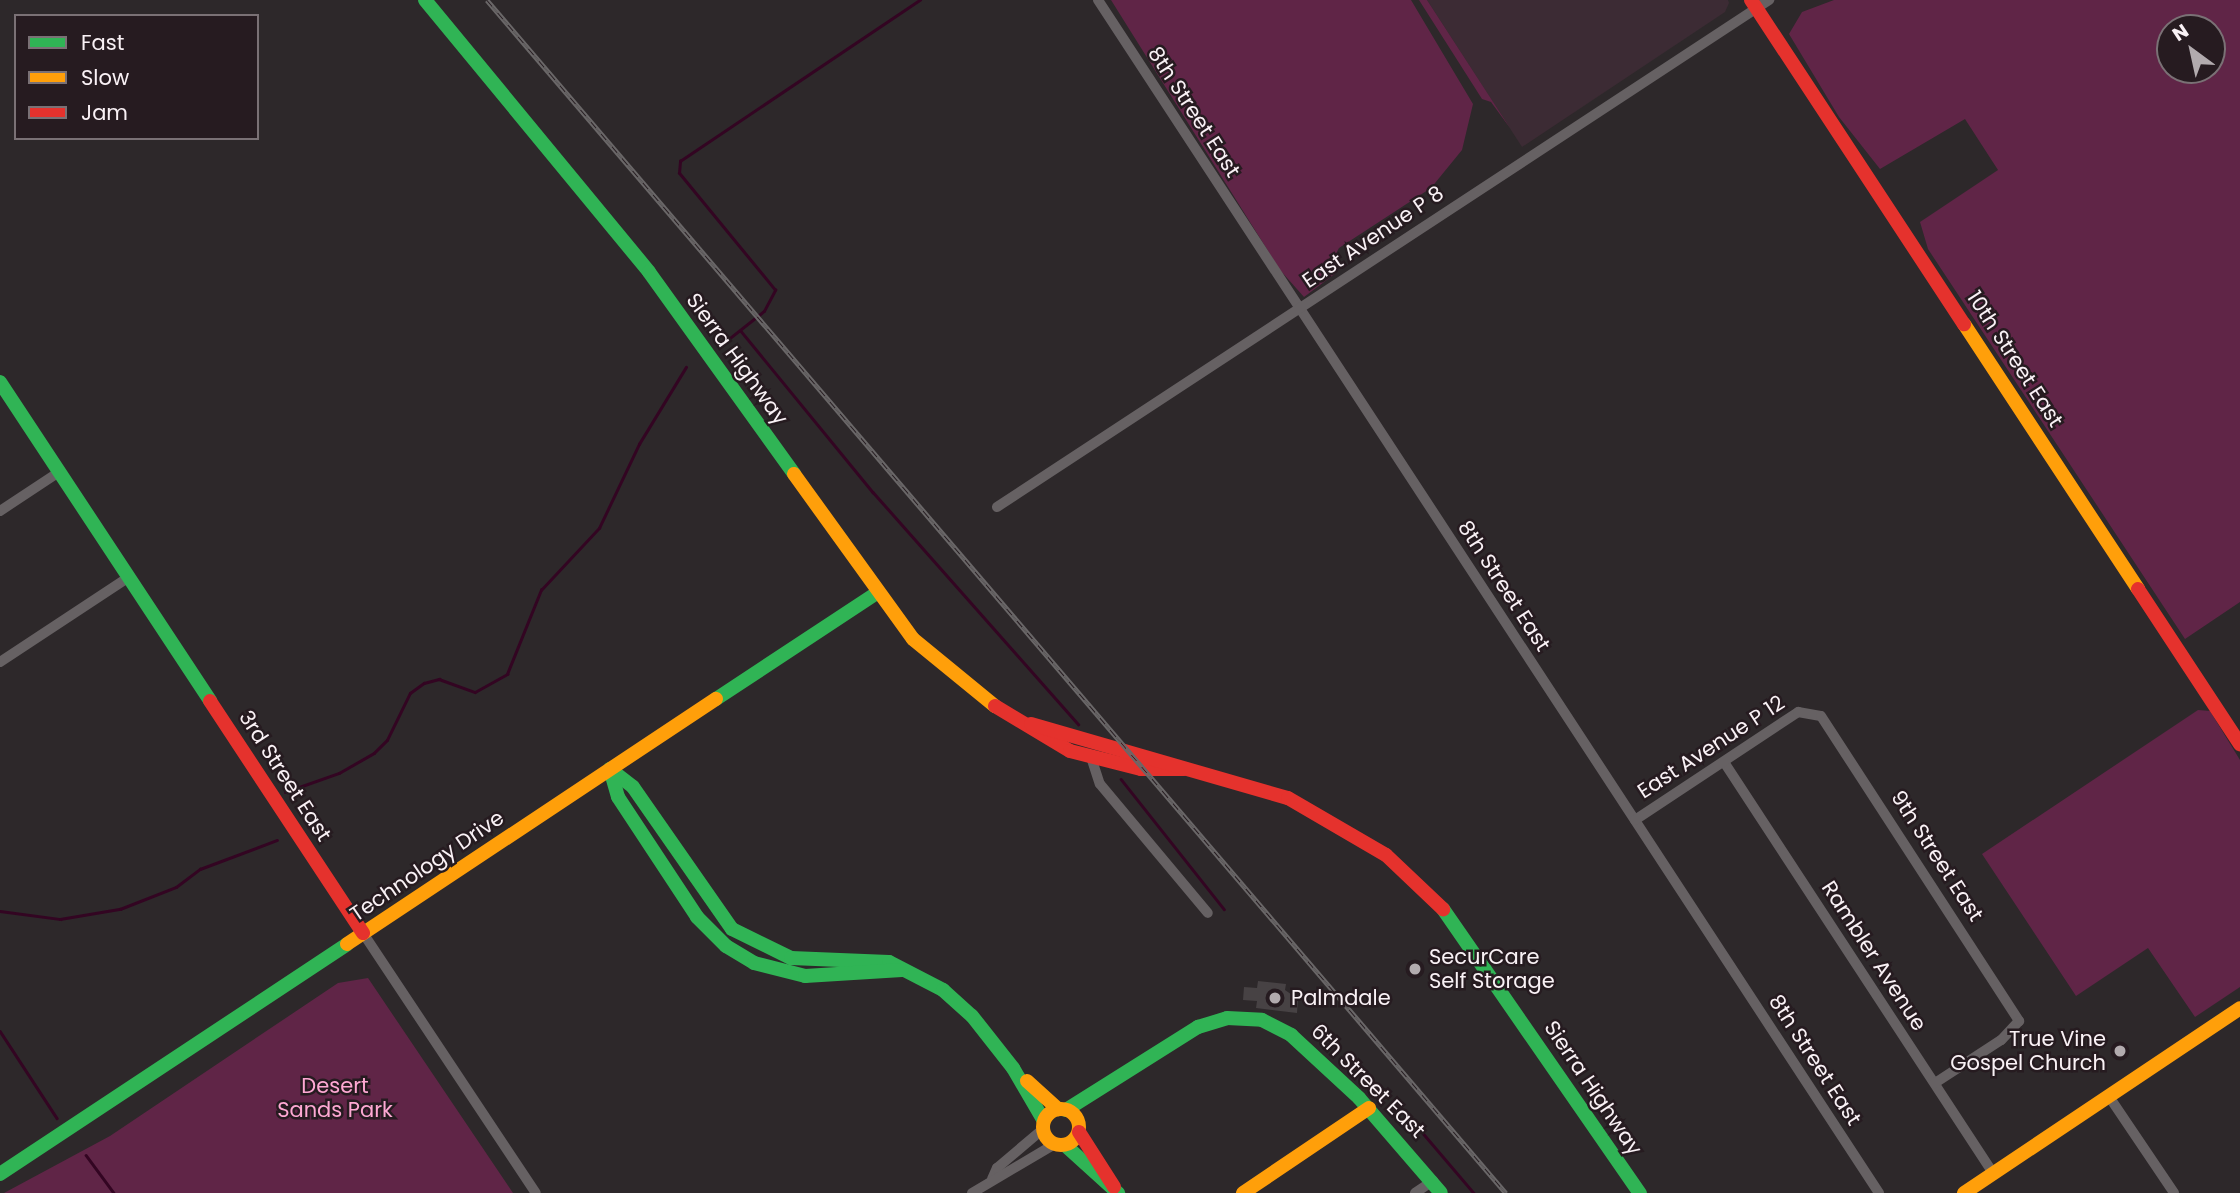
<!DOCTYPE html>
<style>
body{margin:0}
#map{position:relative;width:2240px;height:1193px;overflow:hidden;background:#2d282a;font-family:Poppins,sans-serif}
div>[style]{position:absolute}
.built>*{inset:0;background:#3c2b34}
.green>*{inset:0;background:#602547}
.stream>*{height:2.5px;margin:-1.25px;padding:0 1.25px;transform-origin:1.25px;border-radius:1.25px;background:#330522}
.building>*{inset:0;background:#474244}
.street>*{height:10px;margin:-5px;padding:0 5px;transform-origin:5px;border-radius:5px;background:#666163}
.fast>*{height:14px;margin:-7px;padding:0 7px;transform-origin:7px;border-radius:7px;background:#30b455}
.slow>*{height:14px;margin:-7px;padding:0 7px;transform-origin:7px;border-radius:7px;background:#ff9f0a}
.slow>.ring{margin:-7px;padding:0;box-sizing:content-box;background:none;border:14px solid #ff9f0a;border-radius:50%}
.jam>*{height:14px;margin:-7px;padding:0 7px;transform-origin:7px;border-radius:7px;background:#e5322d}
.rail>*{height:5px;margin-top:-2.5px;transform-origin:0;background:repeating-linear-gradient(90deg,#261b20 0 8px,#6a6768 0 16px);box-sizing:border-box;border-block:2px solid #6a6768}
.dots>*{width:19px;height:19px;translate:-50% -50%;box-sizing:border-box;border:4px solid #261b20;border-radius:50%}
span{translate:-50% -50%;white-space:nowrap;text-align:center;line-height:1.15;-webkit-text-stroke:5px #261b20;paint-order:stroke}
.street-label{font-size:21px;color:#f9f1f5}
.poi-label{font-size:21px;color:#f9f1f5}
.left{translate:0 -50%;text-align:left}
.right{translate:-100% -50%;text-align:right}
.park-label{font-size:21px;color:#fea8d3}
.legend{position:absolute;left:14px;top:14px;width:245px;height:126px;box-sizing:border-box;background:#261b20;border:2px solid #7a7175;margin:0;padding:9px 12px;list-style:none;font-size:21px;color:#f9f1f5}
.legend li{display:flex;align-items:center;gap:14px;height:35px}
.legend b{width:35px;border:2px solid #7a7175}
.north{position:absolute;left:2156px;top:14px;width:70px;height:70px;box-sizing:border-box;background:#261b20;border:2px solid #7a7175;border-radius:50%;rotate:327deg;font-size:19px;font-weight:700;line-height:28px;text-align:center;color:#f9f1f5}
.north::after{content:'';display:block;margin:auto;width:24px;height:32px;background:#b2abae;clip-path:polygon(50% 0,100% 100%,50% 72%,0 100%)}
</style>
<div id="map">
<div class="built">
<i style="clip-path:polygon(1427px 0,1728px 0,1729px 3px,1725px 12px,1522px 147px)"></i>
</div>
<div class="green">
<i style="clip-path:polygon(1111px 0,1411px 0,1473px 104px,1462px 150px,1431px 188px,1339px 248px,1330px 265px,1336px 273px,1304px 297px,1280px 270px)"></i>
<i style="clip-path:polygon(1419px 0,1427px 0,1510px 128px,1491px 102px,1482px 99px)"></i>
<i style="clip-path:polygon(evenodd,1834px 0,2240px 0,2240px 602px,2185px 639px,1928px 249px,1920px 222px,1998px 170px,1965px 119px,1880px 169px,1839px 117px,1789px 34px,1802px 12px,1834px 0,2170px 28px,2212px 28px,2212px 70px,2170px 70px,2170px 28px)"></i>
<i style="clip-path:polygon(2198px 710px,2210px 711px,2240px 760px,2240px 987px,2195px 1017px,2148px 948px,2076px 996px,1982px 854px)"></i>
<i style="clip-path:polygon(368px 978px,513px 1193px,4px 1193px,110px 1136px,338px 983px)"></i>
</div>
<div class="stream">
<i style="left:741px;top:331px;width:208px;rotate:50.7deg"></i>
<i style="left:873px;top:492px;width:310px;rotate:48.5deg"></i>
<i style="left:730px;top:338px;width:43px;rotate:-38.5deg"></i>
<i style="left:764px;top:311px;width:24px;rotate:-62deg"></i>
<i style="left:775px;top:290px;width:151px;rotate:-129.4deg"></i>
<i style="left:679px;top:173px;width:12px;rotate:-85deg"></i>
<i style="left:680px;top:161px;width:289px;rotate:-33.9deg"></i>
<i style="left:1121px;top:779px;width:166px;rotate:51.6deg"></i>
<i style="left:285px;top:792px;width:57px;rotate:-19.4deg"></i>
<i style="left:339px;top:773px;width:40px;rotate:-29.7deg"></i>
<i style="left:374px;top:753px;width:18px;rotate:-45deg"></i>
<i style="left:387px;top:740px;width:52px;rotate:-63.9deg"></i>
<i style="left:410px;top:693px;width:17px;rotate:-36deg"></i>
<i style="left:424px;top:683px;width:16px;rotate:-15deg"></i>
<i style="left:439px;top:679px;width:38px;rotate:20deg"></i>
<i style="left:475px;top:692px;width:37px;rotate:-29deg"></i>
<i style="left:507px;top:674px;width:91px;rotate:-68deg"></i>
<i style="left:541px;top:590px;width:85px;rotate:-46.9deg"></i>
<i style="left:599px;top:528px;width:93px;rotate:-64.5deg"></i>
<i style="left:639px;top:444px;width:90px;rotate:-58.6deg"></i>
<i style="left:0;top:911px;width:61px;rotate:7.6deg"></i>
<i style="left:60px;top:919px;width:61px;rotate:-9.5deg"></i>
<i style="left:120px;top:909px;width:60px;rotate:-21.4deg"></i>
<i style="left:176px;top:887px;width:30px;rotate:-37deg"></i>
<i style="left:200px;top:869px;width:82px;rotate:-20.6deg"></i>
<i style="left:0;top:1031px;width:104px;rotate:56.8deg"></i>
<i style="left:1411px;top:1119px;width:97px;rotate:49.6deg"></i>
<i style="left:86px;top:1155px;width:47px;rotate:53.6deg"></i>
</div>
<div class="building">
<i style="clip-path:polygon(1258px 981px,1286px 984px,1285px 990px,1298px 999px,1297px 1013px,1256px 1008px,1257px 1001px,1243px 1000px,1244px 987px,1257px 988px)"></i>
</div>
<div class="street">
<i style="left:1098px;top:0;width:1426px;rotate:56.79deg"></i>
<i style="left:997px;top:507px;width:924px;rotate:-33.29deg"></i>
<i style="left:0;top:511px;width:71px;rotate:-33.5deg"></i>
<i style="left:0;top:662px;width:154px;rotate:-33.4deg"></i>
<i style="left:1091px;top:757px;width:28px;rotate:72deg"></i>
<i style="left:1100px;top:784px;width:168px;rotate:50.1deg"></i>
<i style="left:1724px;top:762px;width:490px;rotate:56.8deg"></i>
<i style="left:1635px;top:820px;width:196px;rotate:-33.5deg"></i>
<i style="left:1798px;top:712px;width:23px;rotate:10deg"></i>
<i style="left:1821px;top:716px;width:364px;rotate:57deg"></i>
<i style="left:2019px;top:1021px;width:26px;rotate:133deg"></i>
<i style="left:2001px;top:1040px;width:79px;rotate:146.9deg"></i>
<i style="left:363px;top:933px;width:312px;rotate:56.4deg"></i>
<i style="left:2108px;top:1095px;width:118px;rotate:56deg"></i>
<i style="left:992px;top:1179px;width:12px;rotate:-66deg"></i>
<i style="left:997px;top:1168px;width:60px;rotate:-40.3deg"></i>
<i style="left:972px;top:1193px;width:96px;rotate:-30.6deg"></i>
<i style="left:1415px;top:1193px;width:22px;rotate:-34deg"></i>
</div>
<div class="fast">
<i style="left:425px;top:0;width:352px;rotate:50.5deg"></i>
<i style="left:649px;top:272px;width:249px;rotate:54.3deg"></i>
<i style="left:0;top:382px;width:382px;rotate:56.6deg"></i>
<i style="left:716px;top:699px;width:193px;rotate:-33.4deg"></i>
<i style="left:610px;top:769px;width:29px;rotate:38deg"></i>
<i style="left:633px;top:787px;width:173px;rotate:55.1deg"></i>
<i style="left:732px;top:929px;width:66px;rotate:26.2deg"></i>
<i style="left:791px;top:958px;width:98px;rotate:2.3deg"></i>
<i style="left:889px;top:962px;width:61px;rotate:27.4deg"></i>
<i style="left:943px;top:990px;width:39px;rotate:42deg"></i>
<i style="left:972px;top:1016px;width:66px;rotate:51.7deg"></i>
<i style="left:1013px;top:1068px;width:61px;rotate:59.7deg"></i>
<i style="left:610px;top:769px;width:29px;rotate:74deg"></i>
<i style="left:618px;top:797px;width:144px;rotate:56.6deg"></i>
<i style="left:697px;top:917px;width:41px;rotate:45deg"></i>
<i style="left:726px;top:946px;width:33px;rotate:31deg"></i>
<i style="left:754px;top:963px;width:53px;rotate:14.3deg"></i>
<i style="left:805px;top:976px;width:97px;rotate:-3.5deg"></i>
<i style="left:1443px;top:909px;width:346px;rotate:55.3deg"></i>
<i style="left:1066px;top:1110px;width:156px;rotate:-32.2deg"></i>
<i style="left:1198px;top:1027px;width:30px;rotate:-17deg"></i>
<i style="left:1227px;top:1018px;width:35px;rotate:3deg"></i>
<i style="left:1262px;top:1020px;width:33px;rotate:27deg"></i>
<i style="left:1291px;top:1035px;width:93px;rotate:42.8deg"></i>
<i style="left:1359px;top:1098px;width:125px;rotate:49.2deg"></i>
<i style="left:1065px;top:1145px;width:72px;rotate:42.2deg"></i>
<i style="left:0;top:1174px;width:416px;rotate:-33.5deg"></i>
</div>
<div class="slow">
<i style="left:1964px;top:324px;width:317px;rotate:56.7deg"></i>
<i style="left:794px;top:474px;width:203px;rotate:54.2deg"></i>
<i style="left:913px;top:639px;width:106px;rotate:39.3deg"></i>
<i style="left:347px;top:944px;width:443px;rotate:-33.6deg"></i>
<i style="left:1027px;top:1081px;width:42px;rotate:42.1deg"></i>
<i class="ring" style="left:1043px;top:1109px;width:22px;height:22px"></i>
<i style="left:1243px;top:1193px;width:152px;rotate:-34deg"></i>
<i style="left:1964px;top:1193px;width:332px;rotate:-33.8deg"></i>
</div>
<div class="jam">
<i style="left:1751px;top:0;width:388px;rotate:56.7deg"></i>
<i style="left:2138px;top:589px;width:186px;rotate:56.7deg"></i>
<i style="left:210px;top:701px;width:278px;rotate:56.6deg"></i>
<i style="left:995px;top:706px;width:87px;rotate:31deg"></i>
<i style="left:1070px;top:751px;width:73px;rotate:14.2deg"></i>
<i style="left:1141px;top:769px;width:43px"></i>
<i style="left:1031px;top:724px;width:267px;rotate:16.1deg"></i>
<i style="left:1288px;top:798px;width:113px;rotate:30.2deg"></i>
<i style="left:1386px;top:855px;width:79px;rotate:43.5deg"></i>
<i style="left:1079px;top:1132px;width:65px;rotate:57.5deg"></i>
</div>
<div class="rail">
<i style="left:487px;top:0;width:1569px;rotate:49.5deg"></i>
</div>
<div class="dots">
<i style="left:1415px;top:969px;background:#b2abae"></i>
<i style="left:1275px;top:998px;background:#b2abae"></i>
<i style="left:2120px;top:1051px;background:#b2abae"></i>
</div>
<div class="street-label">
<span style="left:1194px;top:112px;rotate:57deg">8th Street East</span>
<span style="left:1373px;top:237px;rotate:-34deg">East Avenue P 8</span>
<span style="left:737px;top:359px;rotate:54deg">Sierra Highway</span>
<span style="left:2015px;top:359px;rotate:57deg">10th Street East</span>
<span style="left:1504px;top:586px;rotate:57deg">8th Street East</span>
<span style="left:1711px;top:747px;rotate:-33deg">East Avenue P 12</span>
<span style="left:285px;top:776px;rotate:57deg">3rd Street East</span>
<span style="left:1937px;top:856px;rotate:57deg">9th Street East</span>
<span style="left:427px;top:866px;rotate:-34deg">Technology Drive</span>
<span style="left:1874px;top:956px;rotate:57deg">Rambler Avenue</span>
<span style="left:1815px;top:1060px;rotate:57deg">8th Street East</span>
<span style="left:1368px;top:1081px;rotate:45deg">6th Street East</span>
<span style="left:1593px;top:1088px;rotate:56deg">Sierra Highway</span>
</div>
<div class="poi-label">
<span class="left" style="left:1429px;top:969px">SecurCare<br>Self Storage</span>
<span class="left" style="left:1291px;top:998px">Palmdale</span>
<span class="right" style="left:2106px;top:1051px">True Vine<br>Gospel Church</span>
</div>
<div class="park-label">
<span style="left:335px;top:1098px">Desert<br>Sands Park</span>
</div>
<ul class="legend">
<li><b style="height:9px;background:#30b455"></b>Fast</li>
<li><b style="height:9px;background:#ff9f0a"></b>Slow</li>
<li><b style="height:9px;background:#e5322d"></b>Jam</li>
</ul>
<div class="north">N</div>
</div>
